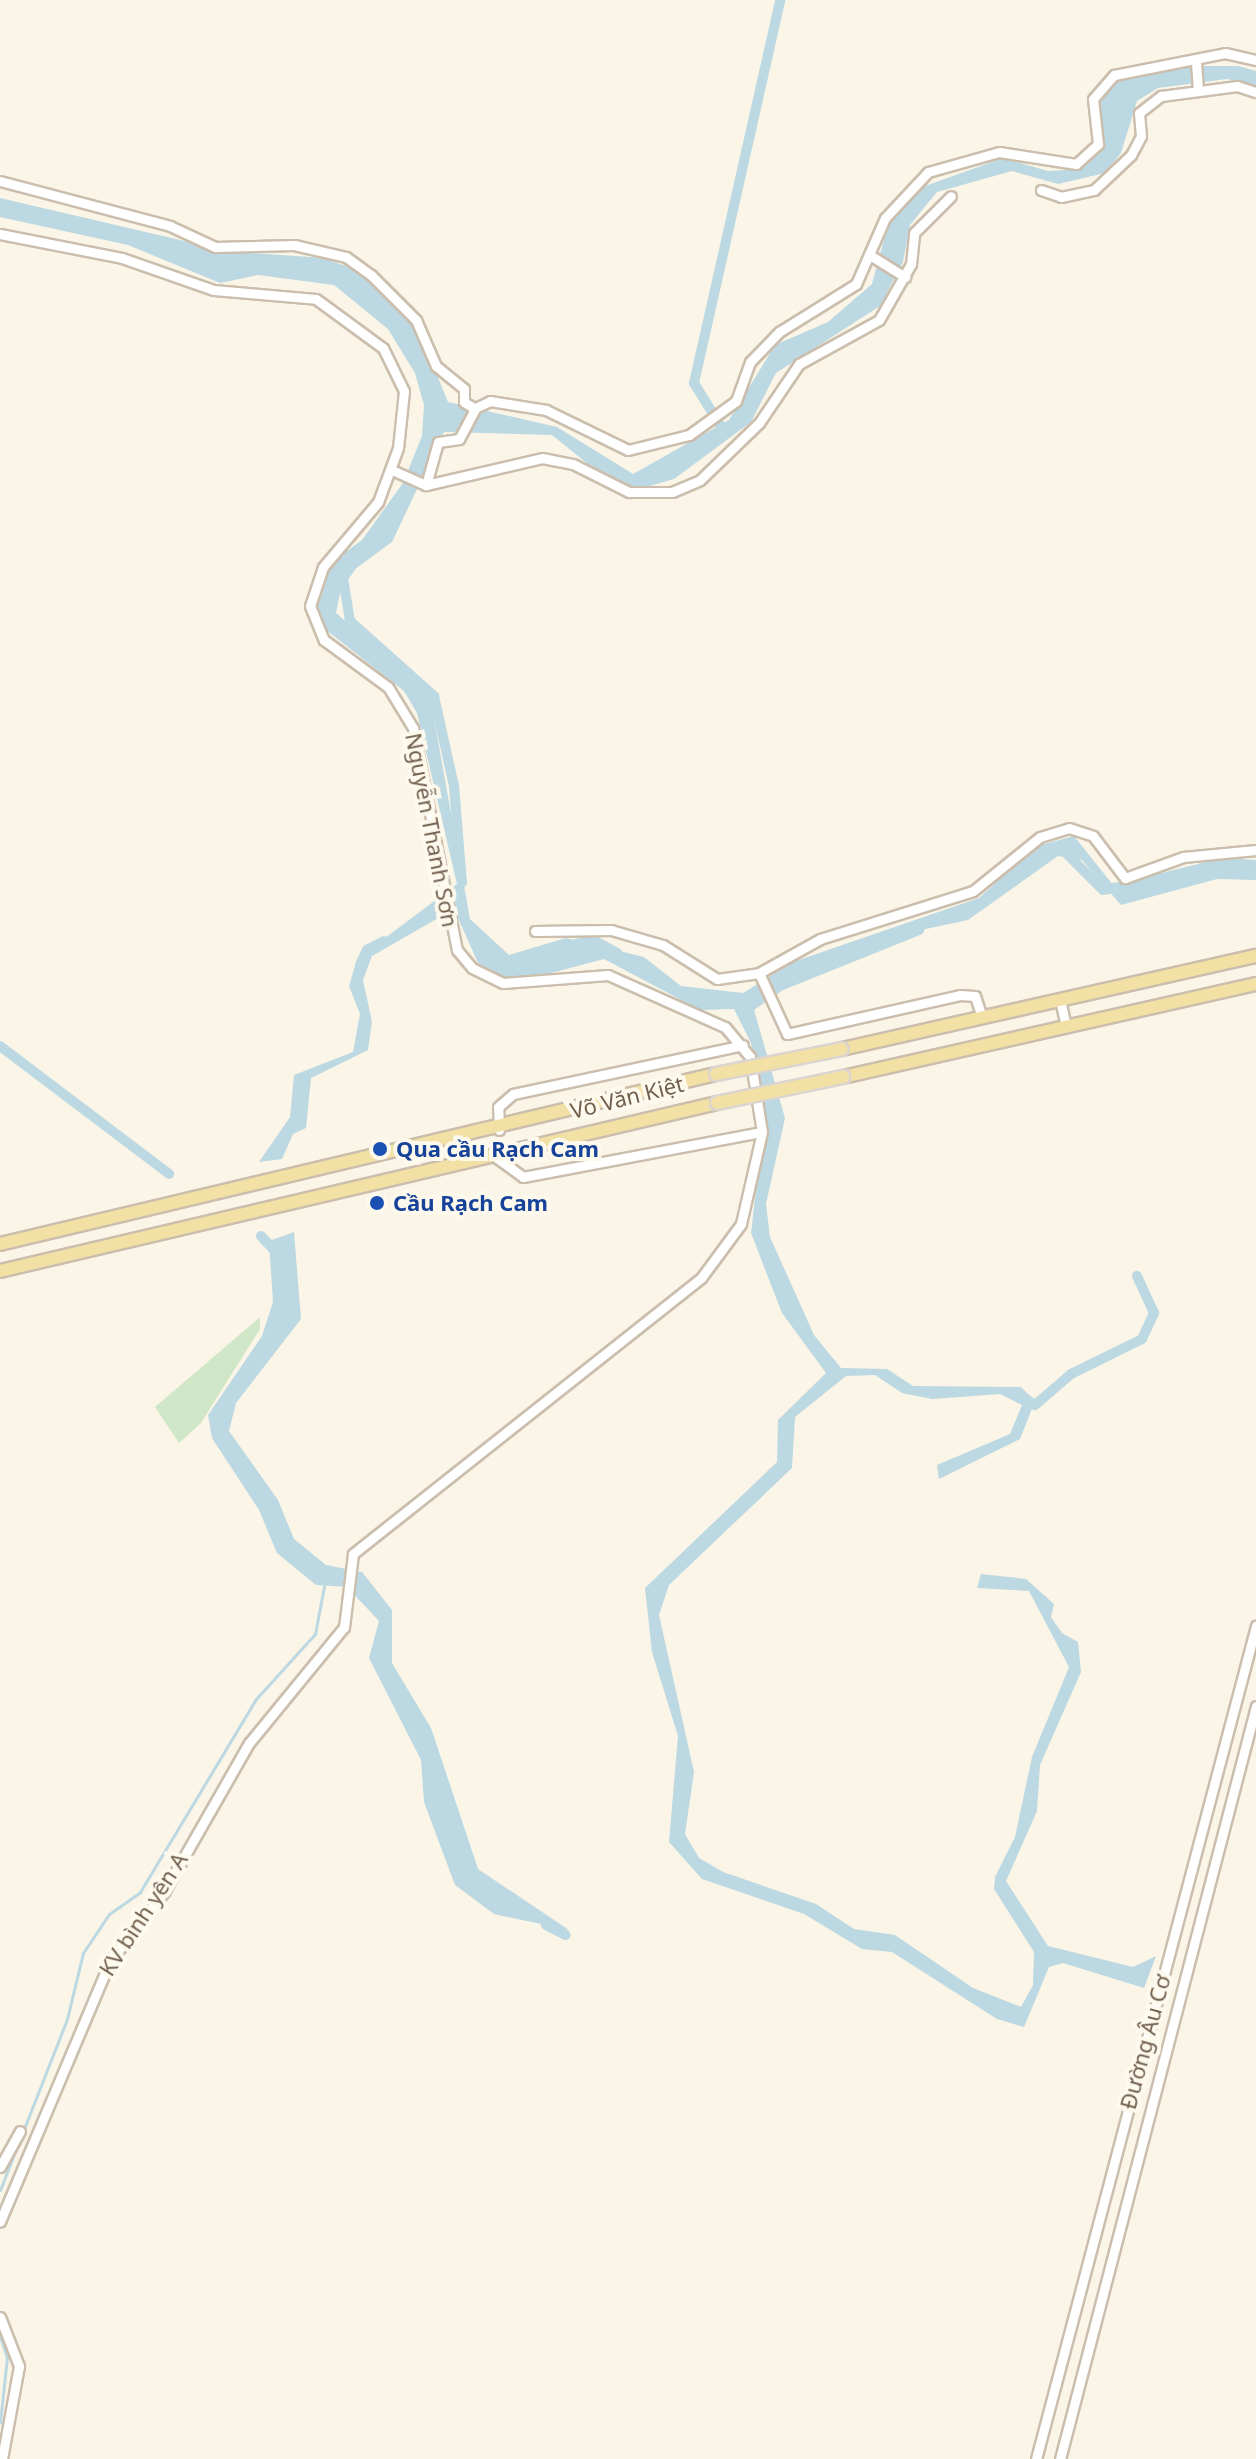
<!DOCTYPE html>
<meta charset="utf-8">
<style>
body{margin:0}
#map{position:relative;width:1256px;height:2459px;overflow:hidden;background:#faf5e6;font-family:"Noto Sans",sans-serif}
div>[style]{position:absolute}
.green>*{inset:0;background:#cfe7c6}
.water>*{inset:0;background:#bcd8e2}
.stream>*{height:3px;margin:-1.5px;padding:0 1.5px;transform-origin:1.5px;border-radius:1.5px;background:#bcd8e2}
.canal>*{height:10px;margin:-5px;padding:0 5px;transform-origin:5px;border-radius:5px;background:#bcd8e2}
.roads{filter:drop-shadow(2px 0 #cbbead) drop-shadow(-2px 0 #cbbead) drop-shadow(0 2px #cbbead) drop-shadow(0 -2px #cbbead)}
.minor>*{height:9px;margin:-4.5px;padding:0 4.5px;transform-origin:4.5px;border-radius:4.5px;background:#fff}
.major>*{height:12px;margin:-6px;padding:0 6px;transform-origin:6px;border-radius:6px;background:#f3e0a5}
.bridges{filter:drop-shadow(2px 0 #dad5d1) drop-shadow(-2px 0 #dad5d1) drop-shadow(0 2px #dad5d1) drop-shadow(0 -2px #dad5d1)}
.major-bridge>*{height:12px;margin:-6px;padding:0 6px;transform-origin:6px;border-radius:6px;background:#f3e0a5}
.dots>*{width:22px;height:22px;translate:-50% -50%;box-sizing:border-box;border:4px solid #fdf9ec;border-radius:50%}
span{translate:-50% -50%;white-space:nowrap;text-align:center;line-height:1.15;-webkit-text-stroke:8px #fdf9ec;paint-order:stroke}
.street-label{font-size:22px;color:#715f4d}
.transit-label{font-size:22px;color:#164399;font-weight:700}
.left{translate:0 -50%;text-align:left}
</style>
<div id="map">
<div class="green">
<i style="clip-path:polygon(260px 1317px,260px 1329px,201px 1423px,179px 1443px,155px 1407px)"></i>
</div>
<div class="water">
<i style="clip-path:polygon(1172px 66px,1238px 66px,1256px 71px,1256px 86px,1227px 79px,1158px 88px,1137px 101px,1121px 153px,1105px 173px,1058px 184px,1012px 171px,937px 192px,910px 225px,903px 262px,880px 306px,776px 373px,751px 422px,674px 479px,639px 489px,610px 482px,552px 435px,444px 432px,392px 542px,343px 578px,336px 613px,412px 679px,428px 685px,470px 919px,509px 955px,566px 938px,644px 957px,681px 986px,743px 993px,793px 962px,979px 898px,1037px 846px,1074px 836px,1113px 885px,1222px 858px,1256px 860px,1256px 880px,1217px 879px,1121px 905px,1082px 860px,1058px 856px,968px 920px,893px 936px,819px 965px,754px 1010px,785px 1118px,766px 1204px,770px 1237px,814px 1335px,841px 1368px,887px 1369px,913px 1386px,1021px 1387px,1035px 1401px,1020px 1439px,939px 1479px,937px 1465px,1010px 1434px,1022px 1405px,1000px 1394px,932px 1399px,902px 1393px,875px 1375px,846px 1376px,795px 1417px,792px 1468px,669px 1585px,659px 1615px,694px 1772px,685px 1834px,699px 1858px,723px 1872px,816px 1904px,854px 1929px,895px 1935px,973px 1988px,1021px 2007px,1033px 1985px,1034px 1952px,994px 1889px,995px 1877px,1015px 1837px,1032px 1757px,1069px 1667px,1029px 1591px,977px 1588px,981px 1574px,1026px 1579px,1054px 1604px,1051px 1617px,1062px 1633px,1078px 1642px,1081px 1672px,1040px 1765px,1037px 1811px,1006px 1881px,1048px 1946px,1133px 1967px,1156px 1956px,1144px 1988px,1063px 1963px,1049px 1967px,1024px 2027px,997px 2019px,892px 1952px,862px 1949px,804px 1914px,702px 1879px,669px 1842px,678px 1736px,652px 1652px,645px 1588px,777px 1462px,778px 1420px,826px 1373px,782px 1313px,751px 1233px,764px 1120px,751px 1043px,734px 1009px,700px 1010px,604px 959px,521px 981px,495px 974px,478px 963px,454px 909px,372px 956px,363px 980px,372px 1022px,368px 1050px,311px 1078px,306px 1128px,293px 1134px,282px 1159px,259px 1162px,290px 1117px,294px 1075px,353px 1052px,360px 1014px,349px 986px,357px 959px,457px 884px,417px 713px,404px 691px,321px 626px,315px 597px,321px 570px,362px 540px,403px 483px,422px 436px,424px 405px,415px 373px,388px 329px,334px 285px,258px 275px,220px 283px,128px 245px,0 217px,0 198px,227px 251px,323px 258px,371px 275px,415px 321px,448px 402px,557px 427px,633px 474px,729px 420px,775px 345px,828px 322px,872px 284px,889px 221px,914px 190px,1003px 158px,1048px 171px,1081px 169px,1102px 145px,1100px 98px,1112px 80px)"></i>
<i style="clip-path:polygon(294px 1232px,301px 1319px,236px 1403px,229px 1431px,278px 1500px,294px 1539px,326px 1565px,362px 1572px,392px 1610px,392px 1663px,431px 1728px,478px 1869px,569px 1930px,494px 1914px,455px 1885px,424px 1802px,421px 1760px,369px 1658px,379px 1621px,347px 1587px,316px 1585px,277px 1553px,259px 1510px,212px 1438px,208px 1415px,262px 1336px,273px 1302px,269px 1241px)"></i>
</div>
<div class="stream">
<i style="left:0;top:2190px;width:184px;rotate:-68.6deg"></i>
<i style="left:67px;top:2019px;width:68px;rotate:-76.4deg"></i>
<i style="left:83px;top:1953px;width:47px;rotate:-56.3deg"></i>
<i style="left:109px;top:1914px;width:38px;rotate:-35deg"></i>
<i style="left:140px;top:1892px;width:225px;rotate:-59deg"></i>
<i style="left:256px;top:1699px;width:88px;rotate:-47.8deg"></i>
<i style="left:315px;top:1634px;width:54px;rotate:-79.3deg"></i>
<i style="left:0;top:2336px;width:22px;rotate:72deg"></i>
<i style="left:7px;top:2357px;width:66px;rotate:96.1deg"></i>
</div>
<div class="canal">
<i style="left:725px;top:433px;width:59px;rotate:-121.8deg"></i>
<i style="left:694px;top:383px;width:393px;rotate:-77.3deg"></i>
<i style="left:351px;top:567px;width:14px;rotate:126deg"></i>
<i style="left:343px;top:578px;width:44px;rotate:80.8deg"></i>
<i style="left:350px;top:621px;width:113px;rotate:41.8deg"></i>
<i style="left:434px;top:696px;width:92px;rotate:77.5deg"></i>
<i style="left:454px;top:786px;width:97px;rotate:85.3deg"></i>
<i style="left:1064px;top:851px;width:55px;rotate:45deg"></i>
<i style="left:1103px;top:890px;width:17px;rotate:-10deg"></i>
<i style="left:570px;top:946px;width:22px;rotate:-18deg"></i>
<i style="left:591px;top:939px;width:30px;rotate:28deg"></i>
<i style="left:360px;top:965px;width:17px;rotate:-65deg"></i>
<i style="left:367px;top:950px;width:19px;rotate:-28deg"></i>
<i style="left:782px;top:985px;width:148px;rotate:-21.9deg"></i>
<i style="left:0;top:1046px;width:212px;rotate:37.1deg"></i>
<i style="left:261px;top:1236px;width:22px;rotate:47deg"></i>
<i style="left:1023px;top:1397px;width:14px;rotate:34deg"></i>
<i style="left:1035px;top:1405px;width:48px;rotate:-40.7deg"></i>
<i style="left:1071px;top:1374px;width:79px;rotate:-26.2deg"></i>
<i style="left:1142px;top:1339px;width:29px;rotate:-65deg"></i>
<i style="left:1154px;top:1313px;width:41px;rotate:-114.7deg"></i>
<i style="left:546px;top:1925px;width:22px;rotate:27deg"></i>
</div>
<div class="roads">
<div class="minor">
<i style="left:1196px;top:62px;width:27px;rotate:86deg"></i>
<i style="left:0;top:181px;width:176px;rotate:14.8deg"></i>
<i style="left:170px;top:226px;width:50px;rotate:25deg"></i>
<i style="left:215px;top:247px;width:79px;rotate:-1.5deg"></i>
<i style="left:294px;top:245px;width:53px;rotate:13deg"></i>
<i style="left:346px;top:257px;width:31px;rotate:36deg"></i>
<i style="left:371px;top:275px;width:64px;rotate:45deg"></i>
<i style="left:416px;top:320px;width:50px;rotate:66.5deg"></i>
<i style="left:436px;top:366px;width:36px;rotate:39deg"></i>
<i style="left:464px;top:389px;width:13px;rotate:90deg"></i>
<i style="left:464px;top:402px;width:13px;rotate:32deg"></i>
<i style="left:475px;top:409px;width:34px;rotate:118deg"></i>
<i style="left:459px;top:439px;width:21px;rotate:172deg"></i>
<i style="left:438px;top:442px;width:45px;rotate:105.6deg"></i>
<i style="left:1041px;top:190px;width:21px;rotate:19deg"></i>
<i style="left:1061px;top:197px;width:34px;rotate:-12deg"></i>
<i style="left:1094px;top:190px;width:51px;rotate:-43.4deg"></i>
<i style="left:1131px;top:155px;width:21px;rotate:-62deg"></i>
<i style="left:1141px;top:136px;width:23px;rotate:-95deg"></i>
<i style="left:1139px;top:113px;width:28px;rotate:-38deg"></i>
<i style="left:1161px;top:96px;width:77px;rotate:-7.5deg"></i>
<i style="left:1237px;top:86px;width:20px;rotate:18deg"></i>
<i style="left:0;top:234px;width:124px;rotate:11.1deg"></i>
<i style="left:122px;top:258px;width:97px;rotate:19.2deg"></i>
<i style="left:214px;top:290px;width:102px;rotate:5deg"></i>
<i style="left:316px;top:299px;width:83px;rotate:36.2deg"></i>
<i style="left:383px;top:348px;width:48px;rotate:64deg"></i>
<i style="left:404px;top:391px;width:57px;rotate:96deg"></i>
<i style="left:398px;top:448px;width:58px;rotate:110.3deg"></i>
<i style="left:378px;top:502px;width:85px;rotate:130.2deg"></i>
<i style="left:323px;top:567px;width:41px;rotate:108.4deg"></i>
<i style="left:310px;top:606px;width:37px;rotate:68deg"></i>
<i style="left:324px;top:640px;width:79px;rotate:36.3deg"></i>
<i style="left:388px;top:687px;width:48px;rotate:58.6deg"></i>
<i style="left:413px;top:728px;width:226px;rotate:78.8deg"></i>
<i style="left:457px;top:950px;width:23px;rotate:50deg"></i>
<i style="left:472px;top:968px;width:34px;rotate:26deg"></i>
<i style="left:503px;top:983px;width:105px;rotate:-4.4deg"></i>
<i style="left:608px;top:975px;width:128px;rotate:24deg"></i>
<i style="left:725px;top:1027px;width:39px;rotate:50deg"></i>
<i style="left:750px;top:1057px;width:76px;rotate:80.9deg"></i>
<i style="left:762px;top:1132px;width:94px;rotate:102.9deg"></i>
<i style="left:741px;top:1224px;width:67px;rotate:126.5deg"></i>
<i style="left:701px;top:1278px;width:444px;rotate:141.6deg"></i>
<i style="left:353px;top:1554px;width:74px;rotate:97deg"></i>
<i style="left:344px;top:1627px;width:150px;rotate:129.3deg"></i>
<i style="left:249px;top:1743px;width:172px;rotate:119.7deg"></i>
<i style="left:164px;top:1892px;width:88px;rotate:128deg"></i>
<i style="left:110px;top:1961px;width:283px;rotate:112.9deg"></i>
<i style="left:873px;top:257px;width:38px;rotate:32deg"></i>
<i style="left:473px;top:409px;width:19px;rotate:-25deg"></i>
<i style="left:490px;top:401px;width:57px;rotate:9.1deg"></i>
<i style="left:546px;top:410px;width:91px;rotate:26deg"></i>
<i style="left:628px;top:450px;width:63px;rotate:-13.8deg"></i>
<i style="left:689px;top:435px;width:58px;rotate:-35.9deg"></i>
<i style="left:736px;top:401px;width:41px;rotate:-70.3deg"></i>
<i style="left:750px;top:362px;width:42px;rotate:-46deg"></i>
<i style="left:779px;top:332px;width:91px;rotate:-31.9deg"></i>
<i style="left:856px;top:284px;width:72px;rotate:-66.3deg"></i>
<i style="left:885px;top:218px;width:63px;rotate:-46.9deg"></i>
<i style="left:928px;top:172px;width:74px;rotate:-15.7deg"></i>
<i style="left:999px;top:152px;width:78px;rotate:8.9deg"></i>
<i style="left:1076px;top:164px;width:30px;rotate:-42deg"></i>
<i style="left:1098px;top:144px;width:45px;rotate:-96.3deg"></i>
<i style="left:1093px;top:99px;width:32px;rotate:-49deg"></i>
<i style="left:1114px;top:75px;width:113px;rotate:-11.2deg"></i>
<i style="left:1225px;top:53px;width:32px;rotate:13deg"></i>
<i style="left:392px;top:470px;width:37px;rotate:24deg"></i>
<i style="left:426px;top:485px;width:119px;rotate:-13.1deg"></i>
<i style="left:542px;top:458px;width:32px;rotate:11deg"></i>
<i style="left:573px;top:464px;width:63px;rotate:26.6deg"></i>
<i style="left:629px;top:492px;width:43px"></i>
<i style="left:672px;top:492px;width:30px;rotate:-23deg"></i>
<i style="left:700px;top:480px;width:82px;rotate:-44deg"></i>
<i style="left:759px;top:423px;width:71px;rotate:-55.9deg"></i>
<i style="left:799px;top:364px;width:91px;rotate:-28.8deg"></i>
<i style="left:879px;top:320px;width:64px;rotate:-60.3deg"></i>
<i style="left:911px;top:264px;width:31px;rotate:-84deg"></i>
<i style="left:914px;top:233px;width:52px;rotate:-45deg"></i>
<i style="left:535px;top:931px;width:76px;rotate:-0.8deg"></i>
<i style="left:611px;top:930px;width:54px;rotate:16.1deg"></i>
<i style="left:663px;top:945px;width:64px;rotate:32.2deg"></i>
<i style="left:717px;top:979px;width:42px;rotate:-8.1deg"></i>
<i style="left:759px;top:973px;width:67px;rotate:65.3deg"></i>
<i style="left:787px;top:1034px;width:177px;rotate:-12.7deg"></i>
<i style="left:960px;top:995px;width:15px;rotate:4deg"></i>
<i style="left:975px;top:996px;width:23px;rotate:72deg"></i>
<i style="left:759px;top:973px;width:70px;rotate:-29.1deg"></i>
<i style="left:820px;top:939px;width:160px;rotate:-17.4deg"></i>
<i style="left:973px;top:891px;width:86px;rotate:-38.9deg"></i>
<i style="left:1040px;top:837px;width:30px;rotate:-17deg"></i>
<i style="left:1069px;top:828px;width:25px;rotate:18deg"></i>
<i style="left:1093px;top:836px;width:53px;rotate:52.7deg"></i>
<i style="left:1125px;top:878px;width:62px;rotate:-19.9deg"></i>
<i style="left:1183px;top:857px;width:73px;rotate:-5.5deg"></i>
<i style="left:1060px;top:1000px;width:28px;rotate:77deg"></i>
<i style="left:499px;top:1130px;width:23px;rotate:-92deg"></i>
<i style="left:498px;top:1107px;width:20px;rotate:-41deg"></i>
<i style="left:513px;top:1094px;width:235px;rotate:-12deg"></i>
<i style="left:497px;top:1158px;width:32px;rotate:36deg"></i>
<i style="left:523px;top:1177px;width:243px;rotate:-10.7deg"></i>
<i style="left:0;top:2167px;width:41px;rotate:-60.9deg"></i>
<i style="left:0;top:2317px;width:53px;rotate:68.8deg"></i>
<i style="left:19px;top:2366px;width:95px;rotate:100.4deg"></i>
<i style="left:1036px;top:2459px;width:862px;rotate:-75.21deg"></i>
<i style="left:1060px;top:2459px;width:778px;rotate:-75.41deg"></i>
</div>
<div class="major">
<i style="left:842px;top:1049px;width:424px;rotate:-12.7deg"></i>
<i style="left:843px;top:1077px;width:423px;rotate:-12.7deg"></i>
<i style="left:0;top:1244px;width:736px;rotate:-13.36deg"></i>
<i style="left:0;top:1271px;width:736px;rotate:-13.19deg"></i>
</div>
</div>
<div class="bridges">
<div class="major-bridge">
<i style="left:716px;top:1074px;width:128px;rotate:-11.2deg"></i>
<i style="left:717px;top:1103px;width:129px;rotate:-11.7deg"></i>
</div>
</div>
<div class="dots">
<i style="left:380px;top:1149px;background:#1a4fb4"></i>
<i style="left:377px;top:1203px;background:#1a4fb4"></i>
</div>
<div class="street-label">
<span style="left:432px;top:830px;rotate:79deg">Nguyễn Thanh Sơn</span>
<span style="left:627px;top:1097px;rotate:-14deg">Võ Văn Kiệt</span>
<span style="left:143px;top:1914px;rotate:-57deg">KV bình yên A</span>
<span style="left:1145px;top:2042px;rotate:-75deg">Đường Âu Cơ</span>
</div>
<div class="transit-label">
<span class="left" style="left:396px;top:1149px">Qua cầu Rạch Cam</span>
<span class="left" style="left:393px;top:1203px">Cầu Rạch Cam</span>
</div>
</div>
